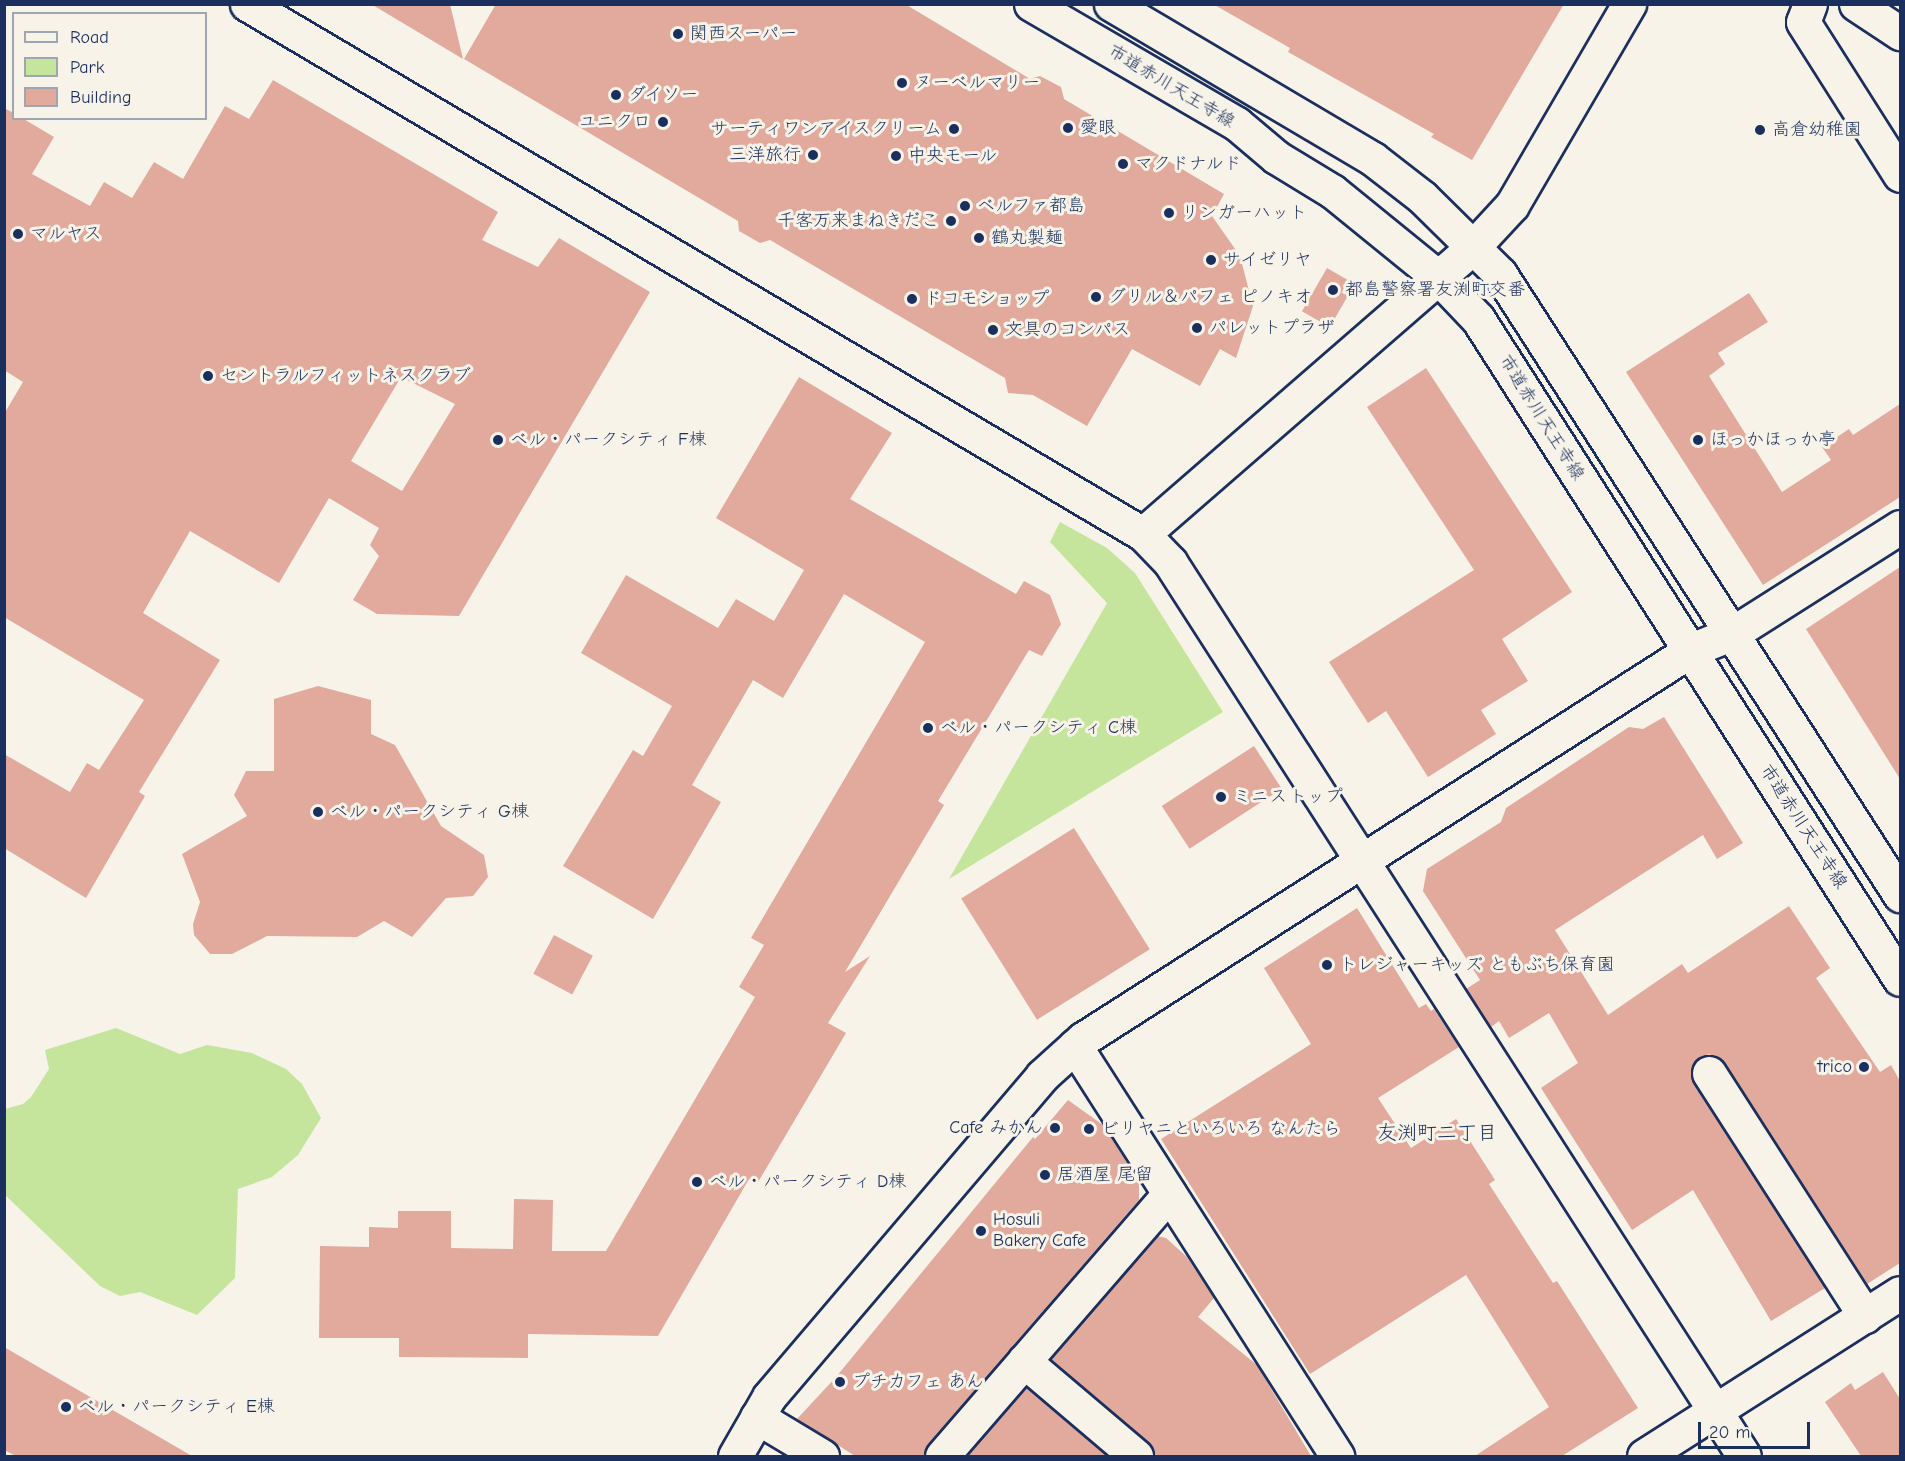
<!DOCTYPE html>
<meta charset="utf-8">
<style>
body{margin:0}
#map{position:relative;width:1905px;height:1461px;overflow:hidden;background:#f7f3e8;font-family:"Comic Neue","Klee One",sans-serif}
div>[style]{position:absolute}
.green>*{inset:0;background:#c5e59d}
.building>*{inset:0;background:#e2a99d;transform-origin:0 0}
.roads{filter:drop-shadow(2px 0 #1b2f5e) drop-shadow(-2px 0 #1b2f5e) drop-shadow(0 2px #1b2f5e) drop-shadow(0 -2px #1b2f5e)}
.street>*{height:33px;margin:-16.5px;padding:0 16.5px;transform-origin:16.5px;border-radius:16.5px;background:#f7f3e8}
.secondary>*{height:33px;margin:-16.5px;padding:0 16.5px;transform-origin:16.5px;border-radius:16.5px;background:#f7f3e8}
.primary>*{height:33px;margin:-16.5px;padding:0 16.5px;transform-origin:16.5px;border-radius:16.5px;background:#f7f3e8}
.dots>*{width:16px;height:16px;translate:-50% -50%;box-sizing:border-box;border:3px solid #f7f3e8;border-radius:50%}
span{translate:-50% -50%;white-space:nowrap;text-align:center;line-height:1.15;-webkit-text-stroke:6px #f7f3e8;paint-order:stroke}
.poi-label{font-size:18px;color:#1b2f5e}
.left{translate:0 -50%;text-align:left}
.right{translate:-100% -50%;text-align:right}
.street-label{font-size:18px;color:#1b2f5e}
.neighbourhood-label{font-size:20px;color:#1b2f5e}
.frame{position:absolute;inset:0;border:6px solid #1b2f5e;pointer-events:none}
.legend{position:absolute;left:12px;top:12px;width:195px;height:108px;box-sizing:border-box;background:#f7f3e8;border:2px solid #9fa5b1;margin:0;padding:8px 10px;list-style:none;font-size:18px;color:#1b2f5e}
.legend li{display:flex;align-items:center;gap:12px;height:30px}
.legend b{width:30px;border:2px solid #9fa5b1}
.scale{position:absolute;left:1698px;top:1422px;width:112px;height:27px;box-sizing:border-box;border:3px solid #1b2f5e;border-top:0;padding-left:8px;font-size:18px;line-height:21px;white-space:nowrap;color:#1b2f5e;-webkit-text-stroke:4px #f7f3e8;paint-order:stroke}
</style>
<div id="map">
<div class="green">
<i style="clip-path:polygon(1060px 522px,1107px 548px,1135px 573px,1223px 712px,949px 879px,1107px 603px,1050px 542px)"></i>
<i style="clip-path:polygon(116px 1028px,180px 1054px,207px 1045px,252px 1053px,286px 1069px,302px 1084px,321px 1118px,298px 1155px,272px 1177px,238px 1189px,235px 1278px,197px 1315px,140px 1292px,120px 1296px,100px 1286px,5px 1195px,5px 1109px,23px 1104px,31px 1097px,49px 1069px,45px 1050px)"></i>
</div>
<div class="building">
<i style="clip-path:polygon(371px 4px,450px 4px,463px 59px)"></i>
<i style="clip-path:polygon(496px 4px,905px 4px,1030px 79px,1040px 76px,1061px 87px,1064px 99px,1224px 194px,1212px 216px,1240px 256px,1253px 306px,1236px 358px,1220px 349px,1200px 386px,1132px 349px,1087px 426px,1033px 395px,1008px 393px,1005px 378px,770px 240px,760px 243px,739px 231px,738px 221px,464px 59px)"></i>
<i style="clip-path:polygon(1213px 4px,1564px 4px,1472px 160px,1431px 137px,1434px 134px,1288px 52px,1290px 48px)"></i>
<i style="clip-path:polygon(evenodd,273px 80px,498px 212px,482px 240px,538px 267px,559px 238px,650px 292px,459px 616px,377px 614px,353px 600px,379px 556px,370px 545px,379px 528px,329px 498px,279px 583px,190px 531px,143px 613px,220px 660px,139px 792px,145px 796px,86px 898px,4px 848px,4px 754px,70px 792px,87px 763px,99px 770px,144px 700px,4px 617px,4px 414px,23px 382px,4px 370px,4px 108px,14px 113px,14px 118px,22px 118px,54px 137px,32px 174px,90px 206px,104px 182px,132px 198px,154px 162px,183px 179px,225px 106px,249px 119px,273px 80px,401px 377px,455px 404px,402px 491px,351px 461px,401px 377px)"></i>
<i style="left:1327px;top:268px;width:32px;height:50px;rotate:30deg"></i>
<i style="clip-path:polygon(1749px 293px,1768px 322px,1718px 353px,1725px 364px,1709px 376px,1782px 492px,1831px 460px,1822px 447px,1849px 429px,1853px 435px,1900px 404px,1900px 497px,1763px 585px,1626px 372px)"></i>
<i style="clip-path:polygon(1426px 368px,1572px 592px,1502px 639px,1528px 681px,1481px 710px,1496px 734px,1428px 777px,1386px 711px,1368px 723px,1329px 662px,1474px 570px,1367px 407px)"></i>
<i style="clip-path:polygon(799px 377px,892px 433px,850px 499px,1016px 594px,1024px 581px,1050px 595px,1061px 624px,1042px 656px,1029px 650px,938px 801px,944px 805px,845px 972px,870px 956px,828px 1023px,846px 1033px,757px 1184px,749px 1179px,658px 1336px,528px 1334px,528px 1358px,399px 1357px,399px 1338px,319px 1338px,320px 1246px,369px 1247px,369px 1227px,398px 1228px,398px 1211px,451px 1211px,451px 1248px,513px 1249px,514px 1199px,553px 1200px,552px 1251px,606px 1251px,755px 997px,739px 987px,764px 945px,751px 938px,925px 642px,844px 594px,783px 698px,753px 680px,692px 785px,721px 802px,653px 919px,563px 866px,633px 750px,643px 756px,672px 706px,581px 653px,626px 575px,718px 628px,736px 599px,774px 621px,804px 570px,716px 518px)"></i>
<i style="clip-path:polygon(1900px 567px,1900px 779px,1806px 629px)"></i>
<i style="clip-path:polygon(318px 686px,371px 700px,371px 734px,395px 745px,441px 826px,484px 855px,488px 877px,473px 896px,446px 898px,412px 937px,384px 921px,357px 937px,267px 936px,232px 954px,210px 954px,194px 935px,193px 924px,200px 902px,182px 854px,247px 816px,234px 795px,246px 771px,274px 771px,274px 699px)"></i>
<i style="clip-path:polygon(1664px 717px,1743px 843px,1717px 859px,1703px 835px,1555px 930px,1608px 1015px,1682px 964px,1688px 973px,1789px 906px,1830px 968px,1816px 978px,1880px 1072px,1891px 1065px,1900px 1081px,1900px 1263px,1867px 1284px,1725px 1063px,1709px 1054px,1693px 1064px,1693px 1083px,1825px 1288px,1771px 1321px,1693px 1190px,1632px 1230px,1541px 1088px,1578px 1063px,1549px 1013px,1509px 1038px,1499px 1021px,1491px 1027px,1466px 989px,1480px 980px,1423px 891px,1427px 869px,1501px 822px,1506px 808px,1629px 727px,1643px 729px)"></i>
<i style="left:1254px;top:746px;width:51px;height:110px;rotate:57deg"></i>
<i style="left:1074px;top:828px;width:143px;height:133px;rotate:58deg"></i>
<i style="clip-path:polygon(1357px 908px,1419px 1008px,1426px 1004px,1431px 1011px,1434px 1009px,1459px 1047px,1378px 1098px,1411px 1148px,1456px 1119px,1495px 1180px,1489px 1184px,1553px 1283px,1557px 1281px,1638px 1408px,1562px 1456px,1475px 1456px,1549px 1407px,1466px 1275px,1310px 1374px,1161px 1139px,1311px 1044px,1264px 968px)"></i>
<i style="left:554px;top:935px;width:44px;height:44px;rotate:28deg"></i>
<i style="clip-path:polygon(1068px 1100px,1103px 1125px,1139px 1182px,1139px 1200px,928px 1444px,924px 1456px,855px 1456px,797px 1419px,836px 1377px,1033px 1137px,1035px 1139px)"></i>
<i style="clip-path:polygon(1157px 1236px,1166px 1238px,1187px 1257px,1214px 1298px,1198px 1317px,1257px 1365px,1311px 1456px,1154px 1456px,1148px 1442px,1051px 1359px)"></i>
<i style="clip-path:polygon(4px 1347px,192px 1456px,16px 1456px,4px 1450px)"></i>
<i style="clip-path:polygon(1883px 1372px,1900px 1399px,1900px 1456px,1861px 1456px,1825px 1402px,1851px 1383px,1855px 1390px)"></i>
<i style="clip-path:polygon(1026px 1387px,1108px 1456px,966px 1456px)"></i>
</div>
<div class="roads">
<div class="street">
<i style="left:1810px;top:4px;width:19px;rotate:111deg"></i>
<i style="left:1803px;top:22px;width:181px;rotate:57.6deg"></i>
<i style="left:1856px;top:4px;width:53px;rotate:33.4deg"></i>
<i style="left:1143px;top:534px;width:39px;rotate:46deg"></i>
<i style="left:1170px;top:562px;width:1062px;rotate:57.3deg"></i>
<i style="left:1075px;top:1046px;width:487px;rotate:57.4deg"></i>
<i style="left:1709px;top:1073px;width:289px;rotate:57.3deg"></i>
<i style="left:1024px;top:1361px;width:147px;rotate:40.3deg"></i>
<i style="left:757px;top:1417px;width:76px;rotate:31deg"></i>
<i style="left:942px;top:1456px;width:347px;rotate:-49.1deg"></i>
</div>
<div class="secondary">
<i style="left:247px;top:4px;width:1041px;rotate:30.61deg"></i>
<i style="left:1143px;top:534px;width:440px;rotate:-41deg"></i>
<i style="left:1475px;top:245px;width:54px;rotate:-47.2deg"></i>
<i style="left:1512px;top:205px;width:233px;rotate:-59.8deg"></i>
<i style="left:735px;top:1456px;width:68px;rotate:-60deg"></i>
<i style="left:769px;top:1397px;width:421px;rotate:-49.6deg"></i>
<i style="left:1042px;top:1076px;width:55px;rotate:-42.1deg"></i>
<i style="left:1083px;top:1039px;width:722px;rotate:-32.61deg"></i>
<i style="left:1691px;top:650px;width:45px;rotate:-22deg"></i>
<i style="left:1733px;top:633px;width:198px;rotate:-32.4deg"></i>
<i style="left:1644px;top:1456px;width:303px;rotate:-32.5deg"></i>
</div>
<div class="primary">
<i style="left:1031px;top:4px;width:238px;rotate:30.2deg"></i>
<i style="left:1237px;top:124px;width:51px;rotate:40.2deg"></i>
<i style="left:1276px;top:157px;width:66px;rotate:31.3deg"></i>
<i style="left:1332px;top:191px;width:136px;rotate:39.1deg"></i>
<i style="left:1438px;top:277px;width:58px;rotate:46.4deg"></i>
<i style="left:1478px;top:319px;width:783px;rotate:57.41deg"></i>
<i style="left:1111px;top:4px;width:304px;rotate:30.6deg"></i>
<i style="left:1373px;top:159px;width:62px;rotate:37.8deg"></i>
<i style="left:1422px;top:197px;width:110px;rotate:44.6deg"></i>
<i style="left:1500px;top:274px;width:739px;rotate:57.21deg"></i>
</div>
</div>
<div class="dots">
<i style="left:678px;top:34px;background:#1b2f5e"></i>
<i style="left:902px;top:83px;background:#1b2f5e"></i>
<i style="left:616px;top:95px;background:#1b2f5e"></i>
<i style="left:663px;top:122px;background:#1b2f5e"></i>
<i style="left:1068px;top:128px;background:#1b2f5e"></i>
<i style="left:954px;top:129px;background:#1b2f5e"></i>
<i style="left:1760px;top:130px;background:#1b2f5e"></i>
<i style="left:813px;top:155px;background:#1b2f5e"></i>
<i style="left:896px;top:156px;background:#1b2f5e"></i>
<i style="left:1123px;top:164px;background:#1b2f5e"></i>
<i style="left:965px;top:206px;background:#1b2f5e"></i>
<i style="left:1169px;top:213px;background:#1b2f5e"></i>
<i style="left:951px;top:221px;background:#1b2f5e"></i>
<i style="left:18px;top:234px;background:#1b2f5e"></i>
<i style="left:979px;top:238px;background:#1b2f5e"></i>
<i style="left:1211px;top:260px;background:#1b2f5e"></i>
<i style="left:1333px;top:290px;background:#1b2f5e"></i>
<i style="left:1096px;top:297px;background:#1b2f5e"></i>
<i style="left:912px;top:299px;background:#1b2f5e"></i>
<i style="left:1197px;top:328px;background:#1b2f5e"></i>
<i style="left:993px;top:330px;background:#1b2f5e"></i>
<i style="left:208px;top:376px;background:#1b2f5e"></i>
<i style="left:498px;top:440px;background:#1b2f5e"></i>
<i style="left:1698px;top:440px;background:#1b2f5e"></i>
<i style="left:928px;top:728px;background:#1b2f5e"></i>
<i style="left:1221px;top:797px;background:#1b2f5e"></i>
<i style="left:318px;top:812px;background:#1b2f5e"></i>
<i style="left:1327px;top:965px;background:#1b2f5e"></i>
<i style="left:1864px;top:1067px;background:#1b2f5e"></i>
<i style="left:1055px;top:1128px;background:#1b2f5e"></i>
<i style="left:1089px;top:1129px;background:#1b2f5e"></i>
<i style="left:1045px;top:1175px;background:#1b2f5e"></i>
<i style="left:697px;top:1182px;background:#1b2f5e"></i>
<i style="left:981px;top:1231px;background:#1b2f5e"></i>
<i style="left:840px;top:1382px;background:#1b2f5e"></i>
<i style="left:66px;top:1407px;background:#1b2f5e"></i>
</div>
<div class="poi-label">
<span class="left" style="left:690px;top:34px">関西スーパー</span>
<span class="left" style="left:914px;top:83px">ヌーベルマリー</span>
<span class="left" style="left:628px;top:95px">ダイソー</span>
<span class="right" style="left:651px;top:122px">ユニクロ</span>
<span class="left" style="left:1080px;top:128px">愛眼</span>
<span class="right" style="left:942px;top:129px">サーティワンアイスクリーム</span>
<span class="left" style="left:1772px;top:130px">高倉幼稚園</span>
<span class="right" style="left:801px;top:155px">三洋旅行</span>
<span class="left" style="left:908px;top:156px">中央モール</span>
<span class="left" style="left:1135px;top:164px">マクドナルド</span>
<span class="left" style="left:977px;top:206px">ベルファ都島</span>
<span class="left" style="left:1181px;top:213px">リンガーハット</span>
<span class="right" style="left:939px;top:221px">千客万来まねきだこ</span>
<span class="left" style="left:30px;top:234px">マルヤス</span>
<span class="left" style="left:991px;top:238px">鶴丸製麺</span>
<span class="left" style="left:1223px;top:260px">サイゼリヤ</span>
<span class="left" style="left:1345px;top:290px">都島警察署友渕町交番</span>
<span class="left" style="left:1108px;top:297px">グリル＆パフェ ピノキオ</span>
<span class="left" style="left:924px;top:299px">ドコモショップ</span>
<span class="left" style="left:1209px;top:328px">パレットプラザ</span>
<span class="left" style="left:1005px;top:330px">文具のコンパス</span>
<span class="left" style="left:220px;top:376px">セントラルフィットネスクラブ</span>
<span class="left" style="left:510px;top:440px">ベル・パークシティ F棟</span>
<span class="left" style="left:1710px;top:440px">ほっかほっか亭</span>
<span class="left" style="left:940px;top:728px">ベル・パークシティ C棟</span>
<span class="left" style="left:1233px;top:797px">ミニストップ</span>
<span class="left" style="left:330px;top:812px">ベル・パークシティ G棟</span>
<span class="left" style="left:1339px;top:965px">トレジャーキッズ ともぶち保育園</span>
<span class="right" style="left:1852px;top:1067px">trico</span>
<span class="right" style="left:1043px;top:1128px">Cafe みかん</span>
<span class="left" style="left:1101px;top:1129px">ビリヤニといろいろ なんたら</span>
<span class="left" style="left:1057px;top:1175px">居酒屋 尾留</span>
<span class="left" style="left:709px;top:1182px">ベル・パークシティ D棟</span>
<span class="left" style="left:993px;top:1231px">Hosuli<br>Bakery Cafe</span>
<span class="left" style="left:852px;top:1382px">プチカフェ あん</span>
<span class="left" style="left:78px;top:1407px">ベル・パークシティ E棟</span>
</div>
<div class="street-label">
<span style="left:1171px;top:87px;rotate:31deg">市道赤川天王寺線</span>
<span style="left:1541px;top:418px;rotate:58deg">市道赤川天王寺線</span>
<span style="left:1803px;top:827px;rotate:57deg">市道赤川天王寺線</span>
</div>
<div class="neighbourhood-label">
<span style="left:1437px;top:1132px">友渕町二丁目</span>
</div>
<div class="frame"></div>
<ul class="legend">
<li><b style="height:8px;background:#f7f3e8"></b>Road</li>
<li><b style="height:16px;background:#c5e59d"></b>Park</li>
<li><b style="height:16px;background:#e2a99d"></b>Building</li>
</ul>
<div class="scale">20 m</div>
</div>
